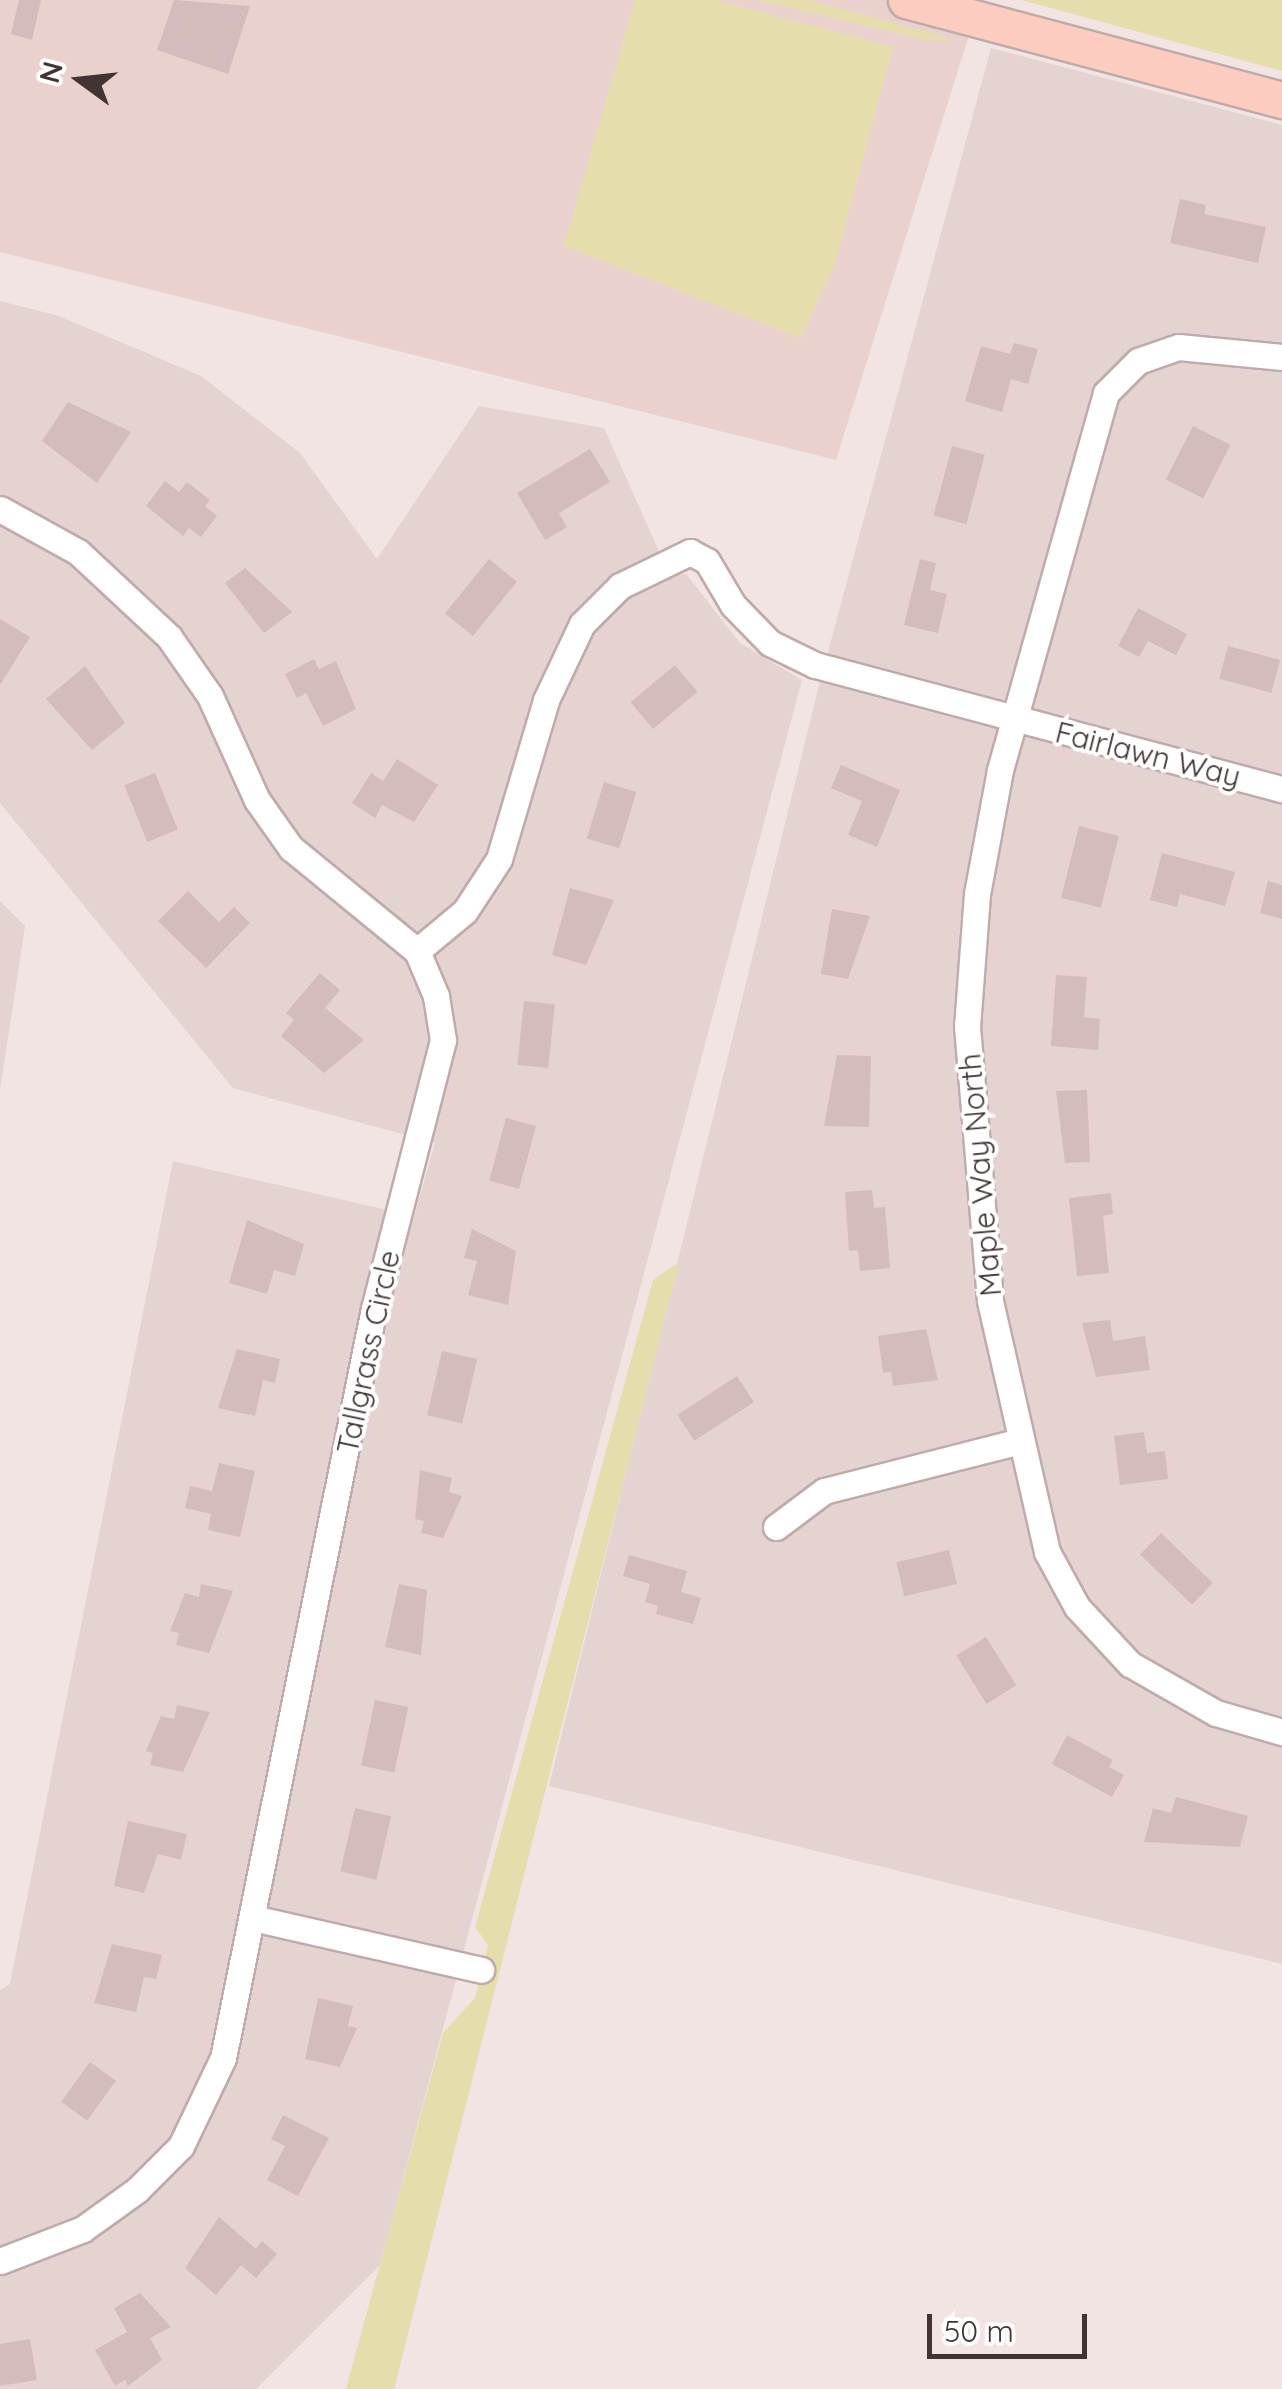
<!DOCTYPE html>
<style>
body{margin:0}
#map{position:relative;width:1282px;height:2389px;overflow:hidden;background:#f1e4e3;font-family:Quicksand,sans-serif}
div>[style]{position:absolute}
.residential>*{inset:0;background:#e5d3d1}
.education>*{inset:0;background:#ead1cd}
.green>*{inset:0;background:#e5deac}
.building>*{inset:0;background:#d5bcbc;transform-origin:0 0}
.roads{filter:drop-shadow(2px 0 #bfaba9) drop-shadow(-2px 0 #bfaba9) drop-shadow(0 2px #bfaba9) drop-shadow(0 -2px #bfaba9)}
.street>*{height:25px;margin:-12.5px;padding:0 12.5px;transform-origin:12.5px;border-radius:12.5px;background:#fff}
.secondary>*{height:35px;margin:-17.5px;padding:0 17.5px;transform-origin:17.5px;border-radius:17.5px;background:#fdccc1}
span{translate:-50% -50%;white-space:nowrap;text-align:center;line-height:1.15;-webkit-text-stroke:8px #fff;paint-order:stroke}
.street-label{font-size:30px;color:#423433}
.north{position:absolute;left:30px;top:30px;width:100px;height:100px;-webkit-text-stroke:8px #fff;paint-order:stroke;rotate:285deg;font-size:28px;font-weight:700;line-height:40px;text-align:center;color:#423433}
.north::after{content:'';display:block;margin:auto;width:35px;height:45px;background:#423433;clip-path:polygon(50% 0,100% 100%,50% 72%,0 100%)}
.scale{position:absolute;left:927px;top:2314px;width:160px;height:45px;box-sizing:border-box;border:5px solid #423433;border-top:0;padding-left:12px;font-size:30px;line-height:35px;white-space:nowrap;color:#423433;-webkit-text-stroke:8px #fff;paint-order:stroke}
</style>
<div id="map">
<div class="residential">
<i style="clip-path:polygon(991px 48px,1282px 125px,1282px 1964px,549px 1786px,819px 685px)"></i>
<i style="clip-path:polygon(0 301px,59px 316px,201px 376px,300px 453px,377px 559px,479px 406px,604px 428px,670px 576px,686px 574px,740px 643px,802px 680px,380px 2265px,256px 2389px,0 2389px,0 1990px,10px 1984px,173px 1161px,414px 1216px,435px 1143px,233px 1088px,0 803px)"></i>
<i style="clip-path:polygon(0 901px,25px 926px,0 1091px)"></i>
</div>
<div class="education">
<i style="clip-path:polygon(0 0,980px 0,836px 460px,0 252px)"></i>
</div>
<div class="green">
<i style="clip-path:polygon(635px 0,715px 0,893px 47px,835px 264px,801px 338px,564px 246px)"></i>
<i style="clip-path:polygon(757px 0,808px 0,956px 40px,927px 40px)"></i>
<i style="clip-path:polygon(1021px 0,1282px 0,1282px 71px,1084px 17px)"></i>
<i style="clip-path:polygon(679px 1262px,394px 2389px,346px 2389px,443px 2033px,475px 1998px,488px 1945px,475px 1927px,653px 1280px)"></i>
</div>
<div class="building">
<i style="clip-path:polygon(19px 0,41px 0,32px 40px,11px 34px)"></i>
<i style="clip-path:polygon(174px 0,250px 6px,228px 74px,157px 50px)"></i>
<i style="clip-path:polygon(1180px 199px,1206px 205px,1204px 214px,1266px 227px,1258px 263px,1170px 243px)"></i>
<i style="clip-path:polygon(1014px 343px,1038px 349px,1028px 384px,1011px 379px,1002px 412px,965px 401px,981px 346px,1010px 354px)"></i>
<i style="clip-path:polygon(68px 402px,131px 432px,97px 483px,42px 441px)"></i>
<i style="left:1193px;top:426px;width:42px;height:60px;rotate:27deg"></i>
<i style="left:952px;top:446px;width:34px;height:72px;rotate:15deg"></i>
<i style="clip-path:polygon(590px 449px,610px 482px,559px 513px,567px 527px,545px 540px,517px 493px)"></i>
<i style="clip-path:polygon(165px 481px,179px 492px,187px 482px,210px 500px,205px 506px,217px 516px,201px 537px,189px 528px,183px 536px,146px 506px)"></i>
<i style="left:489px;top:559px;width:36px;height:70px;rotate:39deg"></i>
<i style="clip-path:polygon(920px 559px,936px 563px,930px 590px,947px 594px,938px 633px,904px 625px)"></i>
<i style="clip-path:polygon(245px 568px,292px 612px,264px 633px,225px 583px)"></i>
<i style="clip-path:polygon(1138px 608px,1187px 634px,1176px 655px,1148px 641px,1139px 657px,1118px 646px)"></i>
<i style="clip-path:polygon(0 619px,30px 637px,0 685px)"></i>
<i style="left:1228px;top:646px;width:54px;height:34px;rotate:15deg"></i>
<i style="clip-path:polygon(314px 659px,319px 669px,336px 661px,356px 709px,323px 726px,306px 693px,297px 698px,285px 674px)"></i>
<i style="left:675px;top:665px;width:35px;height:58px;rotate:50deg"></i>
<i style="clip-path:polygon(85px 666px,125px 723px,92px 750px,46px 699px)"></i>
<i style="clip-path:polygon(397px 759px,438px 785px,414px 822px,382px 805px,375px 818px,352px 803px,371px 773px,383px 781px)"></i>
<i style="clip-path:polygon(841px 765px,900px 790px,877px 847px,848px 835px,862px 801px,831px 788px)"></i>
<i style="left:155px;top:773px;width:61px;height:33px;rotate:68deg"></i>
<i style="left:604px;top:782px;width:34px;height:59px;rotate:17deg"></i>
<i style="left:1079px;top:826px;width:41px;height:74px;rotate:14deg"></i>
<i style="clip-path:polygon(1162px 853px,1235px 872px,1225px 906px,1180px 894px,1177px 907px,1150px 900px)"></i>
<i style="clip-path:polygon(1268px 881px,1282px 885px,1282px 919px,1260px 913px)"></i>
<i style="clip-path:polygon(570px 888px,614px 900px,586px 965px,552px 955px)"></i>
<i style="clip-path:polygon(188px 891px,219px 922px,234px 907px,250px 923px,206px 968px,158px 921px)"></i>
<i style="clip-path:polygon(832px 909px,870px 916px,848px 979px,821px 974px)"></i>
<i style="clip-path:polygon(320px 973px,340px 990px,325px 1008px,364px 1040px,324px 1073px,281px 1036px,294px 1020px,286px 1013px)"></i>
<i style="clip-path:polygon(1056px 975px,1087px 977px,1084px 1017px,1100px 1019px,1098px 1050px,1051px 1046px)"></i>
<i style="left:524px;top:1001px;width:31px;height:64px;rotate:6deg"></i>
<i style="clip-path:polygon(837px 1055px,871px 1056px,869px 1127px,824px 1126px)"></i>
<i style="clip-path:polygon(1087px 1090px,1090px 1162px,1065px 1163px,1056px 1091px)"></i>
<i style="left:506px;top:1118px;width:31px;height:65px;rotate:15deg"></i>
<i style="clip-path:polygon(872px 1190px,874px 1208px,885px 1207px,890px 1268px,860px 1271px,858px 1250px,849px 1251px,845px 1192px)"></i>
<i style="clip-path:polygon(1111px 1193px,1113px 1214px,1103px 1216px,1109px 1273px,1077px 1276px,1069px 1198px)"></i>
<i style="clip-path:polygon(247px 1220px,304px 1244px,295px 1276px,274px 1270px,267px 1294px,229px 1283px)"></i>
<i style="clip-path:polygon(472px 1229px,516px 1251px,508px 1305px,468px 1295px,477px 1261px,464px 1258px)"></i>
<i style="clip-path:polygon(1110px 1320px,1113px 1341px,1145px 1336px,1150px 1370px,1096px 1377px,1082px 1323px)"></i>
<i style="clip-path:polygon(926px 1329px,938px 1380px,893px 1386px,891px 1372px,883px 1373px,878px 1336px)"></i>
<i style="clip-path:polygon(237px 1349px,280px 1359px,275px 1383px,263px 1380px,255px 1416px,218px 1408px)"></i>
<i style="left:442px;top:1351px;width:36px;height:66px;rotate:13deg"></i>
<i style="left:737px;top:1376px;width:31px;height:71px;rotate:57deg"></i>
<i style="clip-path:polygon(1144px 1432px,1147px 1453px,1165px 1451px,1168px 1479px,1120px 1485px,1114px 1436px)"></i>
<i style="clip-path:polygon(219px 1463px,255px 1471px,240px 1537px,208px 1530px,211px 1514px,185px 1508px,190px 1486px,212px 1491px)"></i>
<i style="clip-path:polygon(420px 1470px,452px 1478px,449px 1492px,462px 1496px,443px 1538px,421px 1533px,424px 1521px,415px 1519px)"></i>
<i style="left:1161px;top:1533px;width:72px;height:30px;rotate:44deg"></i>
<i style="left:949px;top:1550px;width:35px;height:54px;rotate:77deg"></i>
<i style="clip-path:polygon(629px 1555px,687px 1571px,681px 1592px,701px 1598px,693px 1624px,656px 1614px,658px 1606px,645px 1602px,650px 1584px,623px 1576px)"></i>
<i style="clip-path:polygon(201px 1584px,233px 1591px,209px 1653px,176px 1645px,179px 1633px,170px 1631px,185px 1593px,199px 1597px)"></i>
<i style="clip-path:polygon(399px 1584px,427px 1590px,421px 1655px,385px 1647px)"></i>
<i style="left:986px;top:1637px;width:57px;height:35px;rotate:58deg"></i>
<i style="left:375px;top:1700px;width:34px;height:67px;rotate:12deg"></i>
<i style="clip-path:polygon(177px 1705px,210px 1712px,183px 1772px,150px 1765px,153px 1753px,146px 1751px,161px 1716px,174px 1719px)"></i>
<i style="clip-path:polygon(1067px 1735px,1113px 1760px,1109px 1767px,1124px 1775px,1112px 1797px,1052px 1764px)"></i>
<i style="clip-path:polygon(1176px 1797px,1248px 1816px,1240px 1847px,1144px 1842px,1153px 1808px,1171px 1813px)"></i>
<i style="left:355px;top:1808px;width:37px;height:65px;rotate:13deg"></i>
<i style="clip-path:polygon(128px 1821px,187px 1834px,181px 1860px,158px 1854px,144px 1893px,114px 1886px)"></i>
<i style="clip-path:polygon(112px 1944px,162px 1955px,156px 1979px,144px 1977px,136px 2012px,94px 2003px)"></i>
<i style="clip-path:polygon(318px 1998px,353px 2006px,348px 2026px,357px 2028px,340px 2067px,305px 2059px)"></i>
<i style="left:90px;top:2062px;width:32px;height:49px;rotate:36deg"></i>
<i style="clip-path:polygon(283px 2115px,329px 2138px,298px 2196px,267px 2180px,285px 2146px,271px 2139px)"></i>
<i style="clip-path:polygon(219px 2217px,256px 2249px,262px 2241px,277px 2254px,256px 2278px,241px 2265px,216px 2295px,185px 2268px)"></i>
<i style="clip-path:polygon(140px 2293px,171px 2327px,150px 2338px,162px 2360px,128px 2386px,125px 2380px,115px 2386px,95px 2350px,127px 2332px,114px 2308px)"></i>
<i style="clip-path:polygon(30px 2339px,37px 2380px,0 2386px,0 2344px)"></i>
</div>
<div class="roads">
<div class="street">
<i style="left:1282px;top:357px;width:104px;rotate:-174.5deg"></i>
<i style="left:1178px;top:347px;width:42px;rotate:160.7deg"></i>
<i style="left:1138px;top:361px;width:45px;rotate:135deg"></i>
<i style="left:1106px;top:393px;width:392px;rotate:105.7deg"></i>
<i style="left:1000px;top:770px;width:126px;rotate:100.5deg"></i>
<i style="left:977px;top:894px;width:132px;rotate:94.3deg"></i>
<i style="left:967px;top:1026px;width:276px;rotate:85.2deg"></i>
<i style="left:990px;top:1301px;width:257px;rotate:77.2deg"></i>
<i style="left:1047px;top:1552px;width:63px;rotate:61.4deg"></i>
<i style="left:1077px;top:1607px;width:78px;rotate:47.1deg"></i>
<i style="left:1130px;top:1664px;width:99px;rotate:29.7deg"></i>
<i style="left:1216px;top:1713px;width:69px;rotate:16.1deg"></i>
<i style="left:0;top:509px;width:89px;rotate:28.9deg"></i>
<i style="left:78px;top:552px;width:125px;rotate:43deg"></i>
<i style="left:169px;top:637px;width:72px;rotate:55.2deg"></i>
<i style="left:210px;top:696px;width:114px;rotate:65.7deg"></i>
<i style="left:257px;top:800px;width:59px;rotate:54.7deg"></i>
<i style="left:291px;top:848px;width:163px;rotate:39.3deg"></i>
<i style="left:417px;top:951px;width:49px;rotate:67.1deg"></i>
<i style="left:436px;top:996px;width:45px;rotate:81deg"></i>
<i style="left:443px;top:1040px;width:277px;rotate:104.4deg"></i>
<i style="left:374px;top:1308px;width:765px;rotate:101.38deg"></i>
<i style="left:223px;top:2058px;width:98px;rotate:115.5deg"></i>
<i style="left:181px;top:2146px;width:62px;rotate:135deg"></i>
<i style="left:137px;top:2190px;width:67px;rotate:144.2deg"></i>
<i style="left:83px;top:2229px;width:89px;rotate:158.9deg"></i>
<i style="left:417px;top:951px;width:62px;rotate:-39.8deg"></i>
<i style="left:465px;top:911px;width:62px;rotate:-56.8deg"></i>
<i style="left:499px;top:859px;width:166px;rotate:-73.5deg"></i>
<i style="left:546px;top:700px;width:84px;rotate:-64.7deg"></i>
<i style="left:582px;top:624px;width:54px;rotate:-45deg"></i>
<i style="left:620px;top:586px;width:78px;rotate:-25.9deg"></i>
<i style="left:690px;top:552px;width:19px;rotate:28deg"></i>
<i style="left:707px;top:561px;width:51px;rotate:59.4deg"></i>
<i style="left:733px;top:605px;width:53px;rotate:45.8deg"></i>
<i style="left:770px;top:643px;width:50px;rotate:26.1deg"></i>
<i style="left:815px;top:665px;width:483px;rotate:14.9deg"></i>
<i style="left:776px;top:1527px;width:60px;rotate:-36.9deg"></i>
<i style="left:824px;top:1491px;width:198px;rotate:-14.3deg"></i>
<i style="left:253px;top:1918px;width:234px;rotate:12.8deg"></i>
</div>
<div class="secondary">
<i style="left:906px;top:0;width:389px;rotate:14.9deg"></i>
</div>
</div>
<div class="street-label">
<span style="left:1148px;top:754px;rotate:14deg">Fairlawn Way</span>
<span style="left:980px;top:1175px;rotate:-95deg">Maple Way North</span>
<span style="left:368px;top:1352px;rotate:-78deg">Tallgrass Circle</span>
</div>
<div class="north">N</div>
<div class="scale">50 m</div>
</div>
